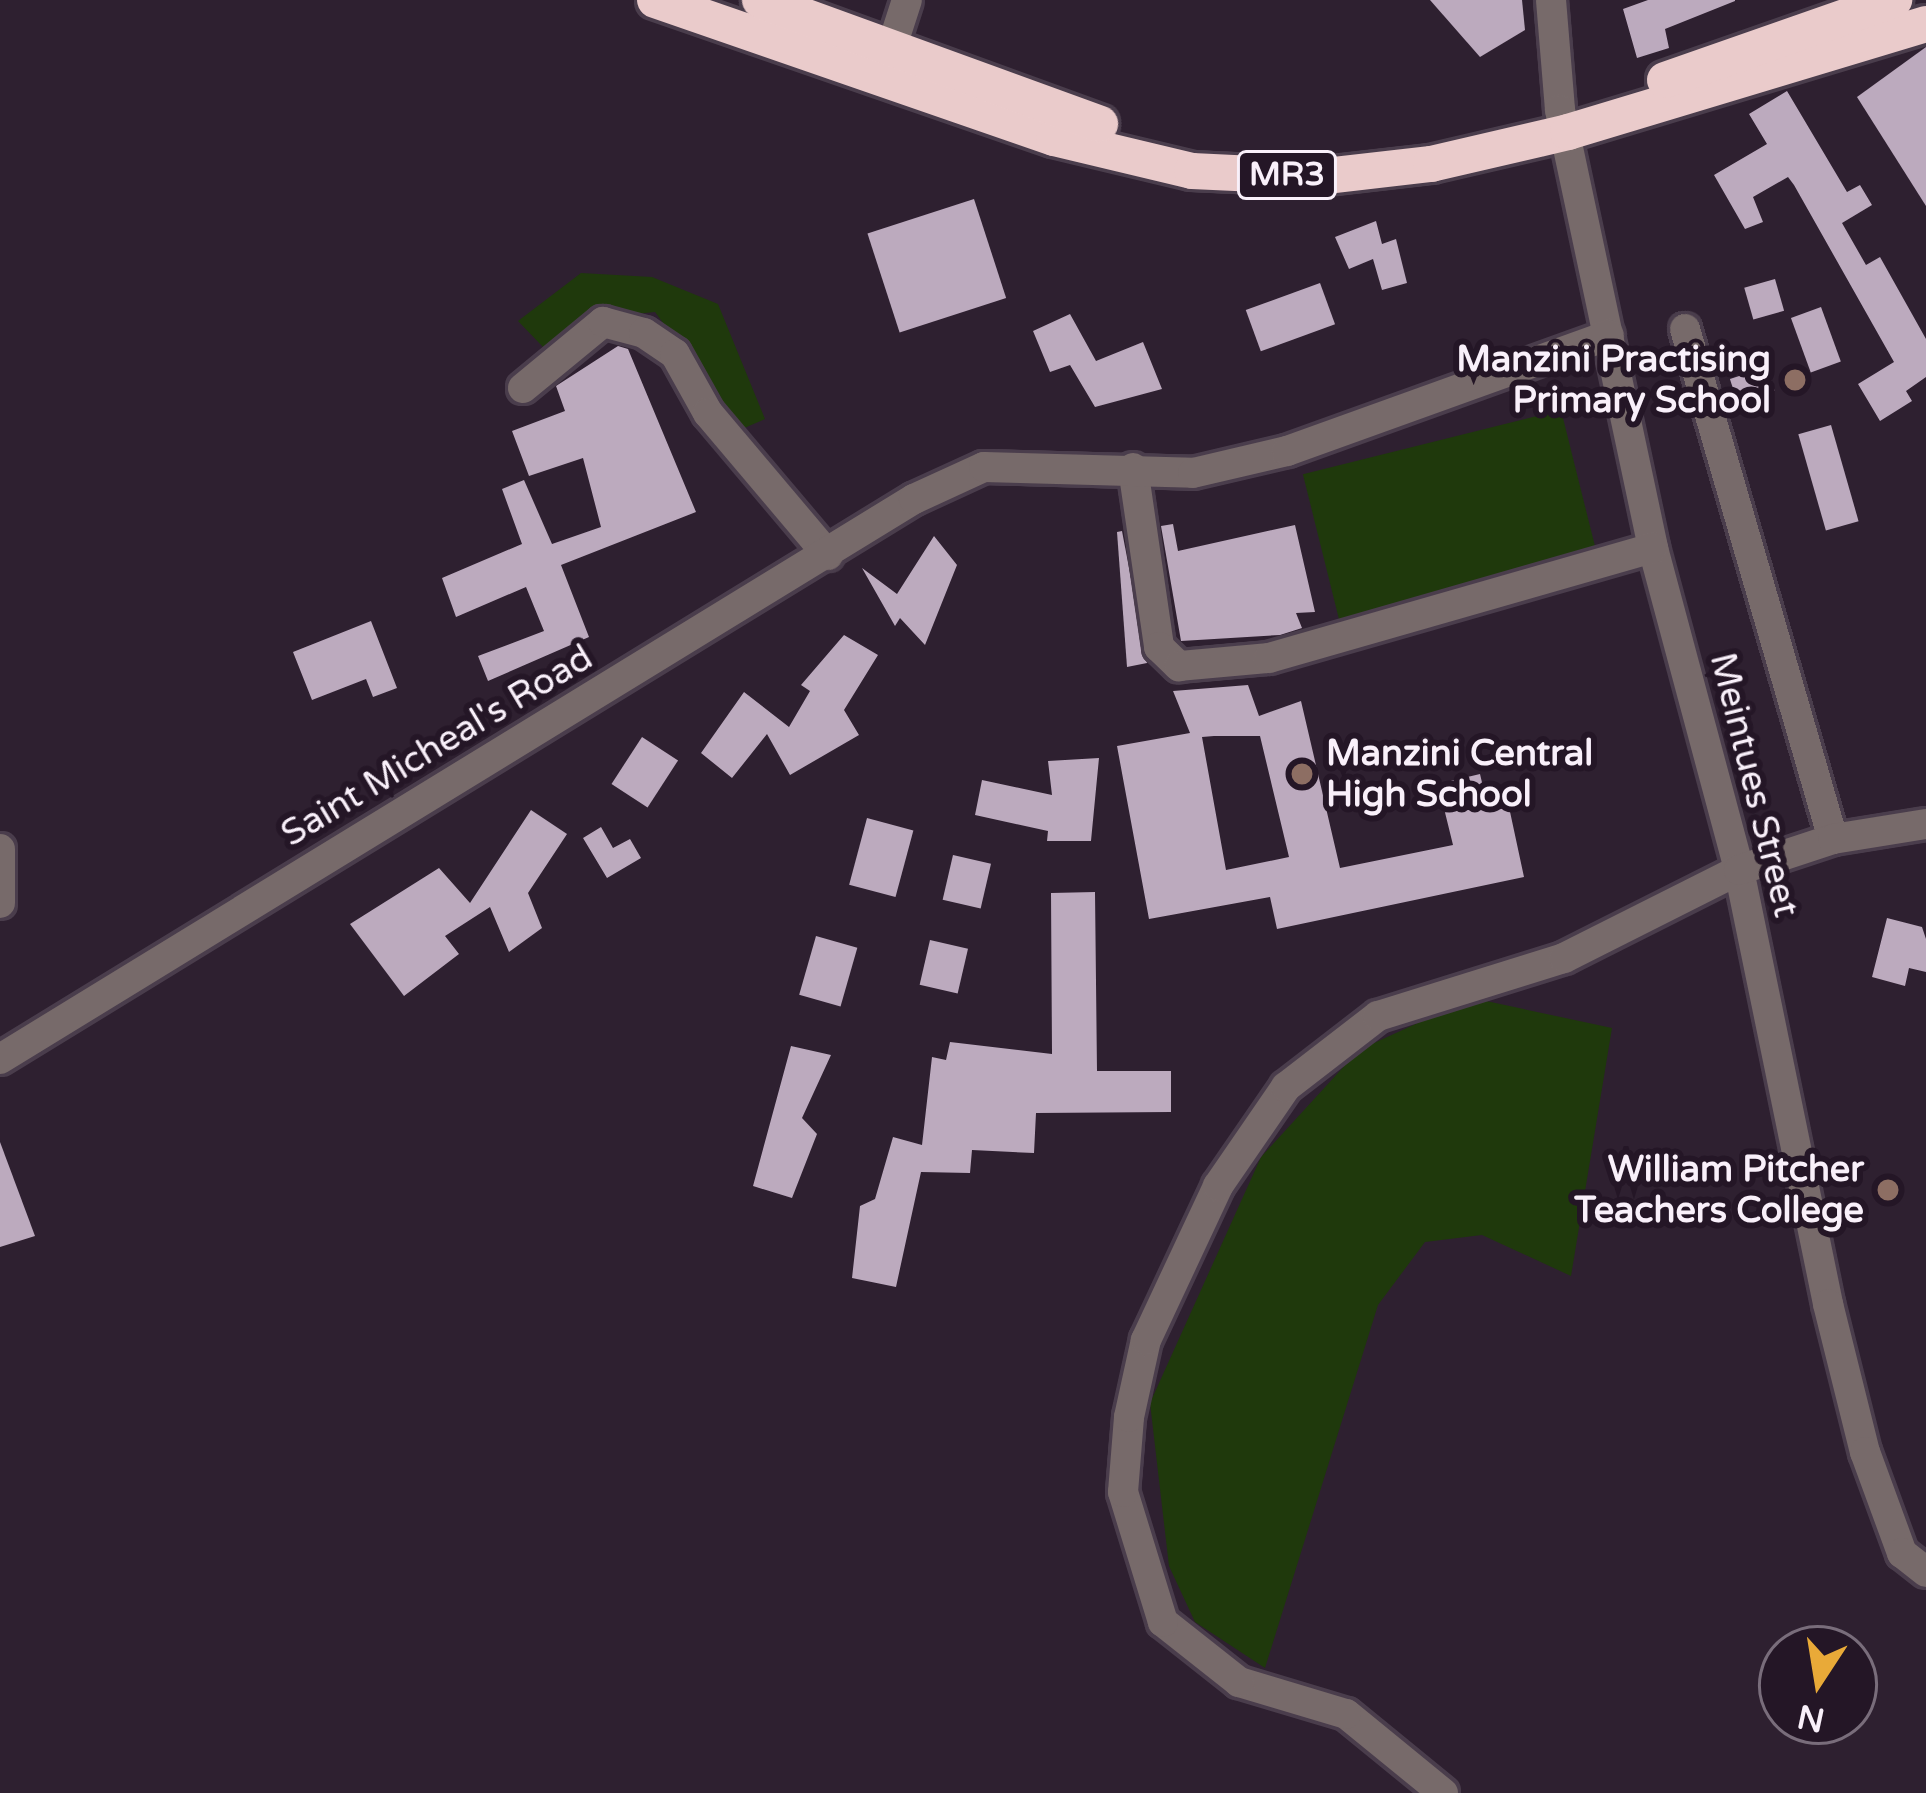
<!DOCTYPE html>
<style>
body{margin:0}
#map{position:relative;width:1926px;height:1793px;overflow:hidden;background:#2e2030;font-family:"Varela Round",sans-serif}
div>[style]{position:absolute}
.green>*{inset:0;background:#1f390c;transform-origin:0 0}
.building>*{inset:0;background:#bcaabe;transform-origin:0 0}
.roads{filter:drop-shadow(3px 0 #4a3d4c) drop-shadow(-3px 0 #4a3d4c) drop-shadow(0 3px #4a3d4c) drop-shadow(0 -3px #4a3d4c)}
.minor>*{height:30px;margin:-15px;padding:0 15px;transform-origin:15px;border-radius:15px;background:#776a6a}
.highway>*{height:36px;margin:-18px;padding:0 18px;transform-origin:18px;border-radius:18px;background:#eacbcb}
.dots>*{width:33px;height:33px;translate:-50% -50%;box-sizing:border-box;border:6px solid #241626;border-radius:50%}
span{translate:-50% -50%;white-space:nowrap;text-align:center;line-height:1.15;-webkit-text-stroke:12px #241626;paint-order:stroke}
.shield-label span{padding:3px 9px;background:#241626;border:3px solid;border-radius:9px;-webkit-text-stroke-width:0}
.shield-label{font-size:33px;color:#f9f0fa;font-weight:700}
.poi-label{font-size:36px;color:#f9f0fa;font-weight:700}
.right{translate:-100% -50%;text-align:right}
.left{translate:0 -50%;text-align:left}
.street-label{font-size:36px;color:#f9f0fa}
.north{position:absolute;left:1758px;top:1625px;width:120px;height:120px;box-sizing:border-box;background:#241626;border:3px solid #796d7b;border-radius:50%;rotate:192deg;font-size:33px;font-weight:700;line-height:48px;text-align:center;color:#f9f0fa}
.north::after{content:'';display:block;margin:auto;width:42px;height:54px;background:#e9aa38;clip-path:polygon(50% 0,100% 100%,50% 72%,0 100%)}
</style>
<div id="map">
<div class="green">
<i style="clip-path:polygon(581px 273px,652px 277px,718px 304px,765px 419px,742px 429px,655px 312px,585px 319px,544px 348px,518px 321px)"></i>
<i style="left:1561px;top:410px;width:150px;height:266px;rotate:76deg"></i>
<i style="clip-path:polygon(1472px 998px,1612px 1028px,1571px 1276px,1482px 1235px,1425px 1242px,1378px 1305px,1265px 1668px,1195px 1622px,1169px 1566px,1150px 1403px,1261px 1157px,1359px 1050px)"></i>
</div>
<div class="building">
<i style="clip-path:polygon(1430px 0,1522px 0,1525px 30px,1480px 57px)"></i>
<i style="clip-path:polygon(1648px 0,1735px 0,1735px 1px,1665px 29px,1669px 48px,1637px 58px,1623px 9px)"></i>
<i style="clip-path:polygon(1926px 47px,1926px 206px,1857px 97px)"></i>
<i style="clip-path:polygon(1787px 91px,1847px 192px,1860px 185px,1872px 205px,1842px 223px,1866px 265px,1880px 257px,1926px 339px,1926px 377px,1906px 391px,1912px 401px,1880px 421px,1858px 384px,1894px 362px,1794px 185px,1788px 177px,1753px 197px,1763px 222px,1745px 229px,1714px 175px,1767px 144px,1749px 114px)"></i>
<i style="left:974px;top:199px;width:104px;height:112px;rotate:72deg"></i>
<i style="clip-path:polygon(1376px 221px,1382px 244px,1396px 239px,1407px 283px,1382px 290px,1373px 259px,1349px 269px,1335px 237px)"></i>
<i style="left:1775px;top:279px;width:33px;height:32px;rotate:74deg"></i>
<i style="left:1320px;top:283px;width:44px;height:79px;rotate:70deg"></i>
<i style="left:1821px;top:307px;width:58px;height:32px;rotate:70deg"></i>
<i style="clip-path:polygon(1070px 314px,1096px 361px,1143px 342px,1162px 389px,1095px 407px,1070px 365px,1050px 372px,1033px 331px)"></i>
<i style="clip-path:polygon(618px 346px,628px 349px,696px 512px,561px 565px,589px 637px,488px 681px,478px 656px,544px 631px,526px 587px,456px 617px,442px 578px,522px 544px,502px 489px,524px 480px,552px 544px,601px 527px,583px 458px,529px 476px,512px 431px,565px 411px,556px 386px)"></i>
<i style="left:1767px;top:367px;width:25px;height:39px;rotate:72deg"></i>
<i style="left:1831px;top:425px;width:100px;height:34px;rotate:74deg"></i>
<i style="clip-path:polygon(1173px 524px,1178px 551px,1295px 525px,1315px 612px,1296px 613px,1302px 628px,1280px 635px,1181px 641px,1161px 526px)"></i>
<i style="clip-path:polygon(1122px 531px,1147px 663px,1127px 667px,1117px 532px)"></i>
<i style="clip-path:polygon(934px 536px,957px 565px,925px 645px,900px 618px,895px 626px,862px 568px,897px 594px)"></i>
<i style="clip-path:polygon(371px 621px,397px 688px,373px 697px,366px 679px,312px 700px,293px 652px)"></i>
<i style="clip-path:polygon(844px 635px,878px 655px,844px 710px,859px 735px,790px 775px,767px 734px,732px 778px,701px 753px,744px 692px,789px 727px,810px 691px,801px 685px)"></i>
<i style="clip-path:polygon(evenodd,1248px 685px,1259px 716px,1301px 701px,1340px 868px,1453px 845px,1438px 784px,1480px 774px,1489px 812px,1509px 807px,1524px 877px,1277px 929px,1270px 897px,1149px 919px,1117px 746px,1190px 733px,1173px 691px,1248px 685px,1214px 736px,1260px 736px,1289px 857px,1226px 870px,1202px 737px,1214px 736px)"></i>
<i style="left:642px;top:737px;width:43px;height:56px;rotate:33deg"></i>
<i style="clip-path:polygon(1099px 758px,1091px 841px,1047px 841px,1048px 831px,975px 815px,982px 780px,1052px 795px,1048px 761px)"></i>
<i style="clip-path:polygon(531px 810px,567px 834px,528px 893px,542px 928px,509px 952px,490px 907px,445px 936px,459px 954px,404px 996px,350px 924px,439px 868px,470px 903px)"></i>
<i style="left:867px;top:818px;width:48px;height:69px;rotate:15deg"></i>
<i style="clip-path:polygon(601px 827px,613px 848px,630px 839px,641px 858px,607px 878px,583px 838px)"></i>
<i style="left:953px;top:855px;width:39px;height:46px;rotate:13deg"></i>
<i style="clip-path:polygon(1095px 892px,1097px 1071px,1171px 1071px,1171px 1112px,1036px 1113px,1034px 1153px,972px 1150px,970px 1173px,921px 1172px,896px 1287px,852px 1278px,860px 1206px,875px 1199px,893px 1137px,922px 1145px,932px 1057px,946px 1060px,950px 1042px,1052px 1054px,1051px 893px)"></i>
<i style="clip-path:polygon(1887px 918px,1922px 927px,1926px 939px,1926px 972px,1909px 968px,1905px 986px,1872px 977px)"></i>
<i style="left:816px;top:936px;width:43px;height:61px;rotate:16deg"></i>
<i style="left:930px;top:940px;width:39px;height:46px;rotate:13deg"></i>
<i style="clip-path:polygon(791px 1046px,831px 1055px,802px 1118px,817px 1134px,792px 1198px,753px 1186px)"></i>
<i style="clip-path:polygon(0 1142px,35px 1236px,0 1247px)"></i>
</div>
<div class="roads">
<div class="minor">
<i style="left:1551px;top:0;width:110px;rotate:85.3deg"></i>
<i style="left:1560px;top:110px;width:448px;rotate:78deg"></i>
<i style="left:1653px;top:548px;width:333px;rotate:75deg"></i>
<i style="left:1739px;top:870px;width:443px;rotate:78.4deg"></i>
<i style="left:1828px;top:1304px;width:153px;rotate:76deg"></i>
<i style="left:1865px;top:1452px;width:108px;rotate:69.9deg"></i>
<i style="left:1902px;top:1553px;width:31px;rotate:38deg"></i>
<i style="left:885px;top:68px;width:71px;rotate:-72.1deg"></i>
<i style="left:1685px;top:329px;width:531px;rotate:73.82deg"></i>
<i style="left:523px;top:388px;width:104px;rotate:-39.5deg"></i>
<i style="left:603px;top:322px;width:42px;rotate:15deg"></i>
<i style="left:644px;top:333px;width:37px;rotate:34deg"></i>
<i style="left:675px;top:354px;width:68px;rotate:60.8deg"></i>
<i style="left:708px;top:413px;width:186px;rotate:49.8deg"></i>
<i style="left:1133px;top:468px;width:181px;rotate:81.7deg"></i>
<i style="left:1159px;top:647px;width:28px;rotate:44deg"></i>
<i style="left:1179px;top:666px;width:90px;rotate:-5.1deg"></i>
<i style="left:1269px;top:658px;width:399px;rotate:-16deg"></i>
<i style="left:0;top:849px;width:54px;rotate:90deg"></i>
<i style="left:0;top:1059px;width:1072px;rotate:-31.5deg"></i>
<i style="left:914px;top:499px;width:77px;rotate:-24.6deg"></i>
<i style="left:984px;top:467px;width:209px;rotate:1.6deg"></i>
<i style="left:1193px;top:473px;width:97px;rotate:-13.2deg"></i>
<i style="left:1287px;top:451px;width:342px;rotate:-19.8deg"></i>
<i style="left:1443px;top:1793px;width:125px;rotate:-140.8deg"></i>
<i style="left:1346px;top:1714px;width:112px;rotate:-163.3deg"></i>
<i style="left:1239px;top:1682px;width:97px;rotate:-141.7deg"></i>
<i style="left:1163px;top:1622px;width:136px;rotate:-107.1deg"></i>
<i style="left:1123px;top:1492px;width:75px;rotate:-85.4deg"></i>
<i style="left:1129px;top:1417px;width:79px;rotate:-77.6deg"></i>
<i style="left:1146px;top:1340px;width:170px;rotate:-64.9deg"></i>
<i style="left:1218px;top:1186px;width:120px;rotate:-55.5deg"></i>
<i style="left:1286px;top:1087px;width:116px;rotate:-37.7deg"></i>
<i style="left:1378px;top:1016px;width:195px;rotate:-17.3deg"></i>
<i style="left:1564px;top:958px;width:196px;rotate:-26.7deg"></i>
<i style="left:1739px;top:870px;width:99px;rotate:-18.3deg"></i>
<i style="left:1833px;top:839px;width:94px;rotate:-9.2deg"></i>
</div>
<div class="highway">
<i style="left:655px;top:0;width:422px;rotate:19.1deg"></i>
<i style="left:1054px;top:138px;width:142px;rotate:13.4deg"></i>
<i style="left:1192px;top:171px;width:125px;rotate:2.7deg"></i>
<i style="left:1317px;top:177px;width:115px;rotate:-6.5deg"></i>
<i style="left:1431px;top:164px;width:141px;rotate:-13.1deg"></i>
<i style="left:1568px;top:132px;width:374px;rotate:-16.8deg"></i>
<i style="left:760px;top:0;width:362px;rotate:20deg"></i>
<i style="left:1665px;top:80px;width:243px;rotate:-19.3deg"></i>
</div>
</div>
<div class="dots">
<i style="left:1795px;top:380px;background:#8d6e63"></i>
<i style="left:1302px;top:774px;background:#8d6e63"></i>
<i style="left:1888px;top:1190px;background:#8d6e63"></i>
</div>
<div class="shield-label">
<span style="left:1287px;top:175px">MR3</span>
</div>
<div class="poi-label">
<span class="right" style="left:1771px;top:380px">Manzini Practising<br>Primary School</span>
<span class="left" style="left:1326px;top:774px">Manzini Central<br>High School</span>
<span class="right" style="left:1864px;top:1190px">William Pitcher<br>Teachers College</span>
</div>
<div class="street-label">
<span style="left:437px;top:746px;rotate:-31deg">Saint Micheal's Road</span>
<span style="left:1754px;top:785px;rotate:76deg">Meintues Street</span>
</div>
<div class="north">N</div>
</div>
